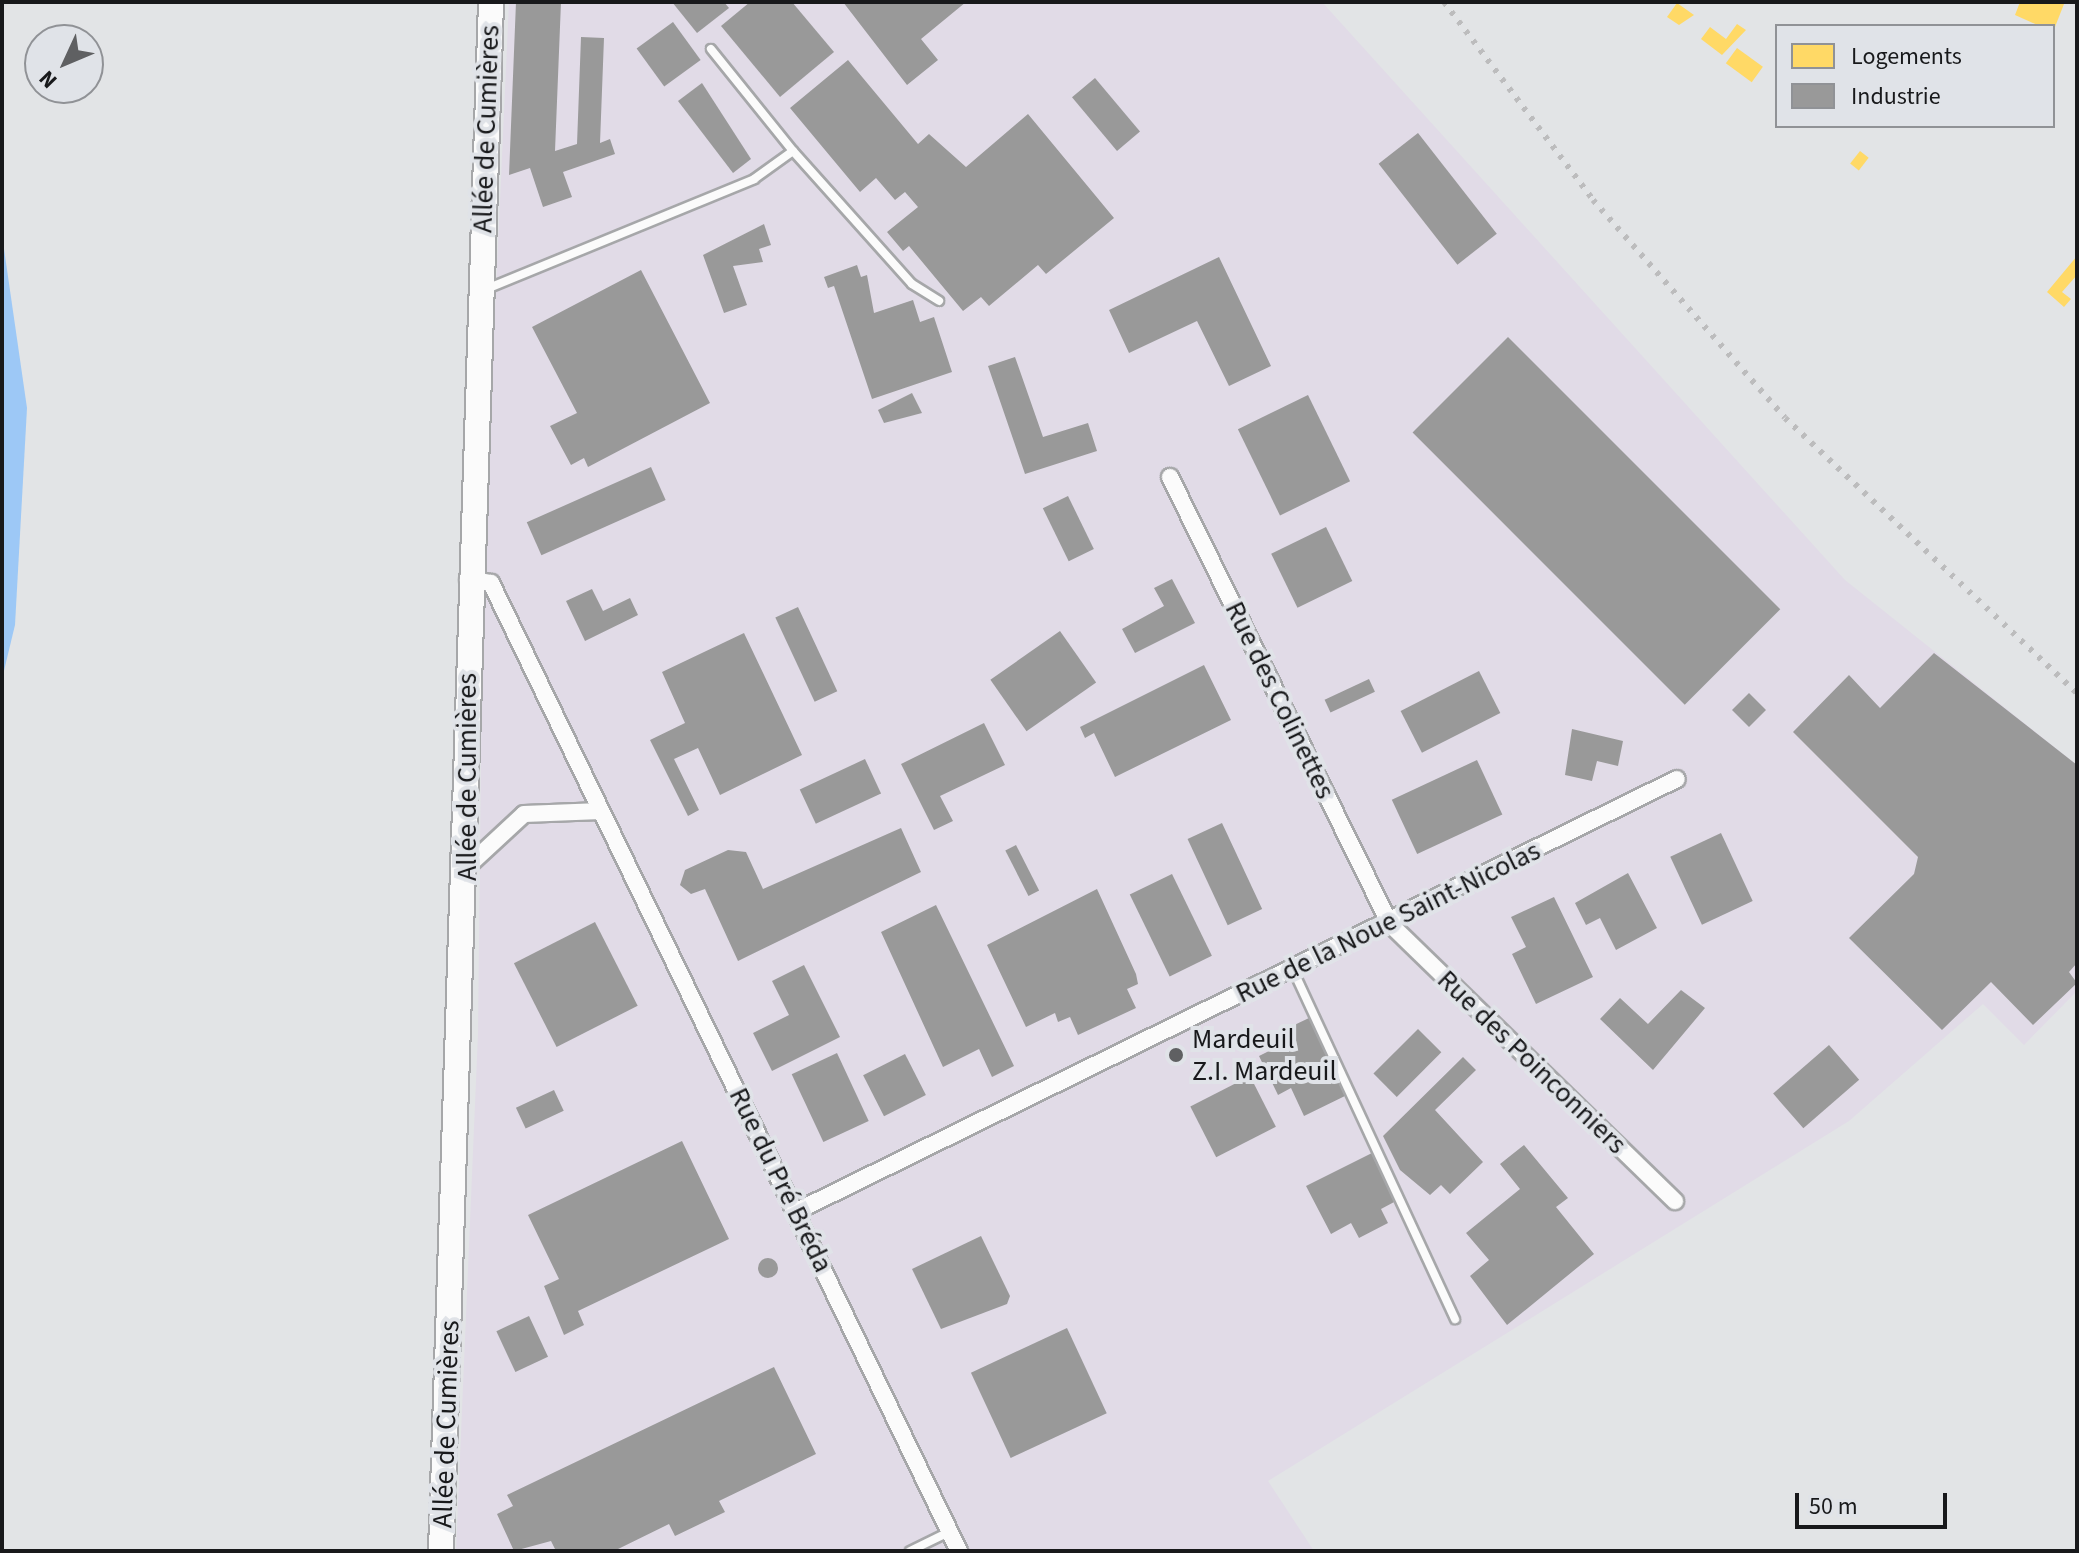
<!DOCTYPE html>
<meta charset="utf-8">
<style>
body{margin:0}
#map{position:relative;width:2079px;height:1553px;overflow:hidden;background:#e2e4e6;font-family:"Source Sans 3",sans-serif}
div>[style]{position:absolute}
.industrial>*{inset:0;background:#e1dbe7}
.water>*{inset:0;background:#9dc8f6}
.homes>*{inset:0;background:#ffd966;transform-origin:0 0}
.industry>*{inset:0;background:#999;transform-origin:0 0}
.round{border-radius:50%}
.roads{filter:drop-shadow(2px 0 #a6a7a9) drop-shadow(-2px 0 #a6a7a9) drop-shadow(0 2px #a6a7a9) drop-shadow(0 -2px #a6a7a9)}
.service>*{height:8px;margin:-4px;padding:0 4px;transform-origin:4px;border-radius:4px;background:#fbfbfb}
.minor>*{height:16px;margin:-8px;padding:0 8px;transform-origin:8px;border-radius:8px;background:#fbfbfb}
.secondary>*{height:24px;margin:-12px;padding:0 12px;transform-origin:12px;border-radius:12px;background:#fbfbfb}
.rail>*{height:6px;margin-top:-3px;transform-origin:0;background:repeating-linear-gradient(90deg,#bcbcbd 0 4px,transparent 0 12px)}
.dots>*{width:22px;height:22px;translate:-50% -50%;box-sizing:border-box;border:4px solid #e0e3e8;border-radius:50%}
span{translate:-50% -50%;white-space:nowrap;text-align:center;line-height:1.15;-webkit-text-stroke:8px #e0e3e8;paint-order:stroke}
.street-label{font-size:28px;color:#18191b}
.poi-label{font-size:28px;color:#18191b}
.left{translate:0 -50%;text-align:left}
.frame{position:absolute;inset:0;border:4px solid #18191b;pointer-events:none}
.legend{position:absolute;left:1775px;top:24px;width:280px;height:104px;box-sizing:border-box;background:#e0e3e8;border:2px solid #909296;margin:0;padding:10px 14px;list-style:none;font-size:24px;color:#18191b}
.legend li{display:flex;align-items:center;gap:16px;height:40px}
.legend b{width:40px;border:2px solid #909296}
.north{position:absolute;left:24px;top:24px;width:80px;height:80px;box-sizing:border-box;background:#e0e3e8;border:2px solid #909296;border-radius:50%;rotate:226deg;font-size:22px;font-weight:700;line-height:32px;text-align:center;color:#18191b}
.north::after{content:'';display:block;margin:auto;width:28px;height:36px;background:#5f6062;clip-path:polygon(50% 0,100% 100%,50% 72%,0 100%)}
.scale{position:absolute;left:1795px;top:1493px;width:152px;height:36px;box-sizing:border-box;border:4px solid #18191b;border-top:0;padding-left:10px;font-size:24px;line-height:28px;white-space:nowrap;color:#18191b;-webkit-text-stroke:6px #e0e3e8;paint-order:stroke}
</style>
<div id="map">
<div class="industrial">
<i style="clip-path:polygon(509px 2px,1322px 2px,1845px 580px,2077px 765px,2077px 991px,2024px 1045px,1983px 1004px,1849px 1121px,1268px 1481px,1314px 1551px,456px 1551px,478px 1034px,483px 577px)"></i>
</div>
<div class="water">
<i style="clip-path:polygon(2px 235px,27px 408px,15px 625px,2px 679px)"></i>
</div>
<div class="homes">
<i style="clip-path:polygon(2020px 2px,2064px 4px,2053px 32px,2015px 15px)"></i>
<i style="clip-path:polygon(1677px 3px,1694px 15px,1679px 25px,1667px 17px)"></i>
<i style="clip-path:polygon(1737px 24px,1746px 30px,1722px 55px,1701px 39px,1710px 27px,1726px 39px)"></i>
<i style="left:1737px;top:48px;width:32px;height:19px;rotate:36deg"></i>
<i style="left:1860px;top:151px;width:11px;height:16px;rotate:38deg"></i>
<i style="clip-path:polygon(2077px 256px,2077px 275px,2062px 292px,2071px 299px,2064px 307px,2047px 292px)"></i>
</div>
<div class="industry">
<i style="clip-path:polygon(516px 2px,561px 2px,555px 151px,577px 144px,581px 37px,604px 38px,600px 143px,610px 139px,615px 154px,563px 172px,572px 197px,543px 207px,530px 168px,509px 175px)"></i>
<i style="clip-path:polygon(672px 2px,724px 2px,729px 8px,697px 33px)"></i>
<i style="clip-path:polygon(750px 2px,792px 2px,834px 52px,780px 97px,721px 26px)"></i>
<i style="clip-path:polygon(843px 2px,966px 2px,921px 39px,938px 60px,907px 85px)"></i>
<i style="left:673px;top:22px;width:47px;height:45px;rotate:54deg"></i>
<i style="clip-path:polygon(848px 60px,918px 144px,929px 134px,966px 167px,1028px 114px,1114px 218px,1046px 274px,1038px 265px,989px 306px,981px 297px,963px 311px,909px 246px,903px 251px,887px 232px,918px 207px,905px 192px,895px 200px,876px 178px,860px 192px,790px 108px)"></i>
<i style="left:1095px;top:78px;width:70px;height:30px;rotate:50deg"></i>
<i style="clip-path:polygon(702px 83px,751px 159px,733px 173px,678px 101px)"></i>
<i style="left:1418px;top:133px;width:128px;height:50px;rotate:52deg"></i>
<i style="clip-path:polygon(764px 224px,771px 245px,759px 249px,763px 262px,733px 266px,747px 305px,724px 313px,703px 255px)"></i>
<i style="clip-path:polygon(1219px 257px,1271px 366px,1229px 386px,1197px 321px,1129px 353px,1109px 310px)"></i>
<i style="clip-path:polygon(857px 265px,861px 277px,867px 275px,874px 313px,913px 300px,920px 322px,934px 317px,952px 372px,872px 399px,834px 286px,828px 288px,824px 277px)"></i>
<i style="clip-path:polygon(641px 270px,710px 403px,588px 467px,584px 458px,571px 465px,550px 426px,577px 413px,532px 327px)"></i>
<i style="left:1508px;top:337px;width:385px;height:135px;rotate:45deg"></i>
<i style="clip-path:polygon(1015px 357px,1043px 437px,1088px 423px,1097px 451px,1025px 474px,988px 366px)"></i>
<i style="clip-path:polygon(912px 393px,922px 413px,884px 423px,878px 410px)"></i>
<i style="left:1308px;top:395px;width:96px;height:78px;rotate:64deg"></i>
<i style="left:651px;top:467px;width:36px;height:136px;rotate:66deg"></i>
<i style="left:1068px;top:496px;width:59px;height:28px;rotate:64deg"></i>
<i style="left:1326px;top:527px;width:60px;height:61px;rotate:64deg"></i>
<i style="clip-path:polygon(1172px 579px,1195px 623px,1135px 653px,1122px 629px,1164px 606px,1154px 588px)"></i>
<i style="clip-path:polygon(592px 589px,603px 611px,630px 598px,638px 615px,585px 641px,566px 601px)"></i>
<i style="left:798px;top:607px;width:93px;height:25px;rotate:65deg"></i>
<i style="left:1060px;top:631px;width:63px;height:85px;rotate:55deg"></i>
<i style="clip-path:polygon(744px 633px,802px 755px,720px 795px,698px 748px,674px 759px,699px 810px,688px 816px,650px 740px,685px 723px,662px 672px)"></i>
<i style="clip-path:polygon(1934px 653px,2077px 765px,2077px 963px,2069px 972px,2077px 983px,2033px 1025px,1991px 982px,1942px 1030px,1849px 938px,1914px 874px,1918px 857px,1793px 732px,1849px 675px,1880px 708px)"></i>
<i style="clip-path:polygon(1204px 665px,1231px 720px,1115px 777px,1094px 733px,1085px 738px,1080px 727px)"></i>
<i style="left:1479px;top:671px;width:47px;height:88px;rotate:63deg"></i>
<i style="left:1369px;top:679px;width:14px;height:49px;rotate:65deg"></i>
<i style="left:1749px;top:693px;width:24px;height:24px;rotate:45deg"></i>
<i style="clip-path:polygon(984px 723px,1005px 765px,940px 796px,953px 821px,934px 830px,901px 764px)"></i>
<i style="clip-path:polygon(1572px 729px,1623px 741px,1618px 766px,1597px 761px,1592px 781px,1565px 775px)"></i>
<i style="left:865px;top:759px;width:38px;height:72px;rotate:65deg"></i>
<i style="left:1477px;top:760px;width:60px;height:94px;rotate:65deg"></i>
<i style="left:1222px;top:823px;width:95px;height:38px;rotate:65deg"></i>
<i style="clip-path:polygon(901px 828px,921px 872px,738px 961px,705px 889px,691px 894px,680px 885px,685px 870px,728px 850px,746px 852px,763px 889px)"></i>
<i style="left:1721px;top:833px;width:75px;height:56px;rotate:65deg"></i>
<i style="left:1016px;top:845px;width:51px;height:12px;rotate:63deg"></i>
<i style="clip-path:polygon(1628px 873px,1657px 928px,1616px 950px,1600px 918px,1586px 925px,1575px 903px)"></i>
<i style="left:1172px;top:874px;width:91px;height:47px;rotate:64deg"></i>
<i style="clip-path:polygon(1097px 889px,1136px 974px,1138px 984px,1127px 989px,1136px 1008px,1078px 1035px,1070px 1017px,1058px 1022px,1055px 1013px,1026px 1027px,987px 945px)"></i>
<i style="clip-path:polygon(1554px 897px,1593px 977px,1536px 1004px,1512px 954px,1526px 947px,1511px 917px)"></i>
<i style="clip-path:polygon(936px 905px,1014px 1066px,992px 1077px,979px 1049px,943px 1067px,881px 932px)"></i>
<i style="left:595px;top:922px;width:94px;height:91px;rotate:63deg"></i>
<i style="clip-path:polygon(804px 965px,840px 1037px,772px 1071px,753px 1033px,789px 1015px,772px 981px)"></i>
<i style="clip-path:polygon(1681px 990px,1705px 1008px,1653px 1070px,1600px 1019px,1620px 998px,1648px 1024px)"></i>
<i style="clip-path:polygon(1309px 1018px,1347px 1095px,1304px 1116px,1291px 1088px,1278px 1095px,1259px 1056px,1293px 1039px,1288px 1028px)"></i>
<i style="left:1418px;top:1029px;width:33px;height:63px;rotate:45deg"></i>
<i style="left:1829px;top:1045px;width:46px;height:74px;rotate:49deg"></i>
<i style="left:837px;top:1053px;width:75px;height:50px;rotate:65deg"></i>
<i style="left:905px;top:1054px;width:46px;height:47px;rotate:63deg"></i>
<i style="clip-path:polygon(1463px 1057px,1476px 1070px,1435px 1110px,1483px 1162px,1450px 1194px,1441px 1185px,1430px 1195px,1400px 1170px,1383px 1136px)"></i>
<i style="left:1250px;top:1076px;width:57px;height:67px;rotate:63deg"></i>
<i style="left:554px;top:1090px;width:23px;height:42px;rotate:65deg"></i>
<i style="clip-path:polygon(682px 1141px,729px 1239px,578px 1311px,584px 1325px,564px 1335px,544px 1286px,559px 1279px,528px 1215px)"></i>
<i style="clip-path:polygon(1524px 1145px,1568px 1198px,1556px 1207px,1594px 1254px,1507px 1325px,1470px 1276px,1489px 1260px,1466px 1233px,1520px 1189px,1500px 1164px)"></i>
<i style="clip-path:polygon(1372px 1153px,1396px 1201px,1381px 1209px,1388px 1223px,1359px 1238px,1351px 1223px,1331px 1234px,1306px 1186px)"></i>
<i style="clip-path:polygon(981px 1236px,1010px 1296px,1007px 1304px,941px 1329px,912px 1269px)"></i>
<i class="round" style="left:758px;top:1258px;width:20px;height:20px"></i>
<i style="left:529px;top:1316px;width:45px;height:36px;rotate:65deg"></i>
<i style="left:1067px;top:1328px;width:94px;height:106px;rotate:65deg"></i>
<i style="clip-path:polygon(774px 1367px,816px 1454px,719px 1501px,725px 1512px,675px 1536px,669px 1524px,614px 1551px,556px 1551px,551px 1541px,514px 1551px,497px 1514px,513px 1506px,507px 1495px)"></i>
</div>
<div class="roads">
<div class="service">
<i style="left:793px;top:151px;width:178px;rotate:48.2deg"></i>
<i style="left:912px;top:284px;width:32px;rotate:32deg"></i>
<i style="left:484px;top:290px;width:292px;rotate:-22.3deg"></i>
<i style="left:754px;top:179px;width:48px;rotate:-35.7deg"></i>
<i style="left:793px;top:151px;width:131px;rotate:-128.8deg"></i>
<i style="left:1293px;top:970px;width:385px;rotate:65.1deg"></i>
<i style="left:910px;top:1551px;width:43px;rotate:-26deg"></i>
</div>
<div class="minor">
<i style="left:1170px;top:477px;width:497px;rotate:63.8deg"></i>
<i style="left:1389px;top:923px;width:399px;rotate:44.2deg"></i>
<i style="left:468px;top:579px;width:23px;rotate:10deg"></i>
<i style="left:491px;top:583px;width:1075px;rotate:64.2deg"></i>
<i style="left:468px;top:866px;width:76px;rotate:-42.9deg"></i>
<i style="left:524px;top:814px;width:77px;rotate:-2.2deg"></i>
<i style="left:797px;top:1211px;width:980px;rotate:-26.15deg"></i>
</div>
<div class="secondary">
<i style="left:441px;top:1551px;width:1550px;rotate:-88.15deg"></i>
</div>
</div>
<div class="rail">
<i style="left:1444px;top:2px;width:248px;rotate:53deg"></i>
<i style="left:1593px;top:200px;width:290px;rotate:48.6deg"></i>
<i style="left:1785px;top:418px;width:401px;rotate:43.3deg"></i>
</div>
<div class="dots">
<i style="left:1176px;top:1055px;background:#5f6062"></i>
</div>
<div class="street-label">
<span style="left:486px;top:129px;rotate:-88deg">Allée de Cumières</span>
<span style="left:1280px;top:700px;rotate:64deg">Rue des Colinettes</span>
<span style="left:467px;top:777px;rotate:-90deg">Allée de Cumières</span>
<span style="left:1388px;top:922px;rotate:-26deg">Rue de la Noue Saint-Nicolas</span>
<span style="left:1532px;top:1062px;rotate:44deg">Rue des Poinconniers</span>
<span style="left:781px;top:1180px;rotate:64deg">Rue du Pré Bréda</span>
<span style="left:446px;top:1424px;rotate:-88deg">Allée de Cumières</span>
</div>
<div class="poi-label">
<span class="left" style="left:1192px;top:1055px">Mardeuil<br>Z.I. Mardeuil</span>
</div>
<div class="frame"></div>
<ul class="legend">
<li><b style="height:22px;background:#ffd966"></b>Logements</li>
<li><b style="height:22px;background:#999"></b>Industrie</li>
</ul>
<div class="north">N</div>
<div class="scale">50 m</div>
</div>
